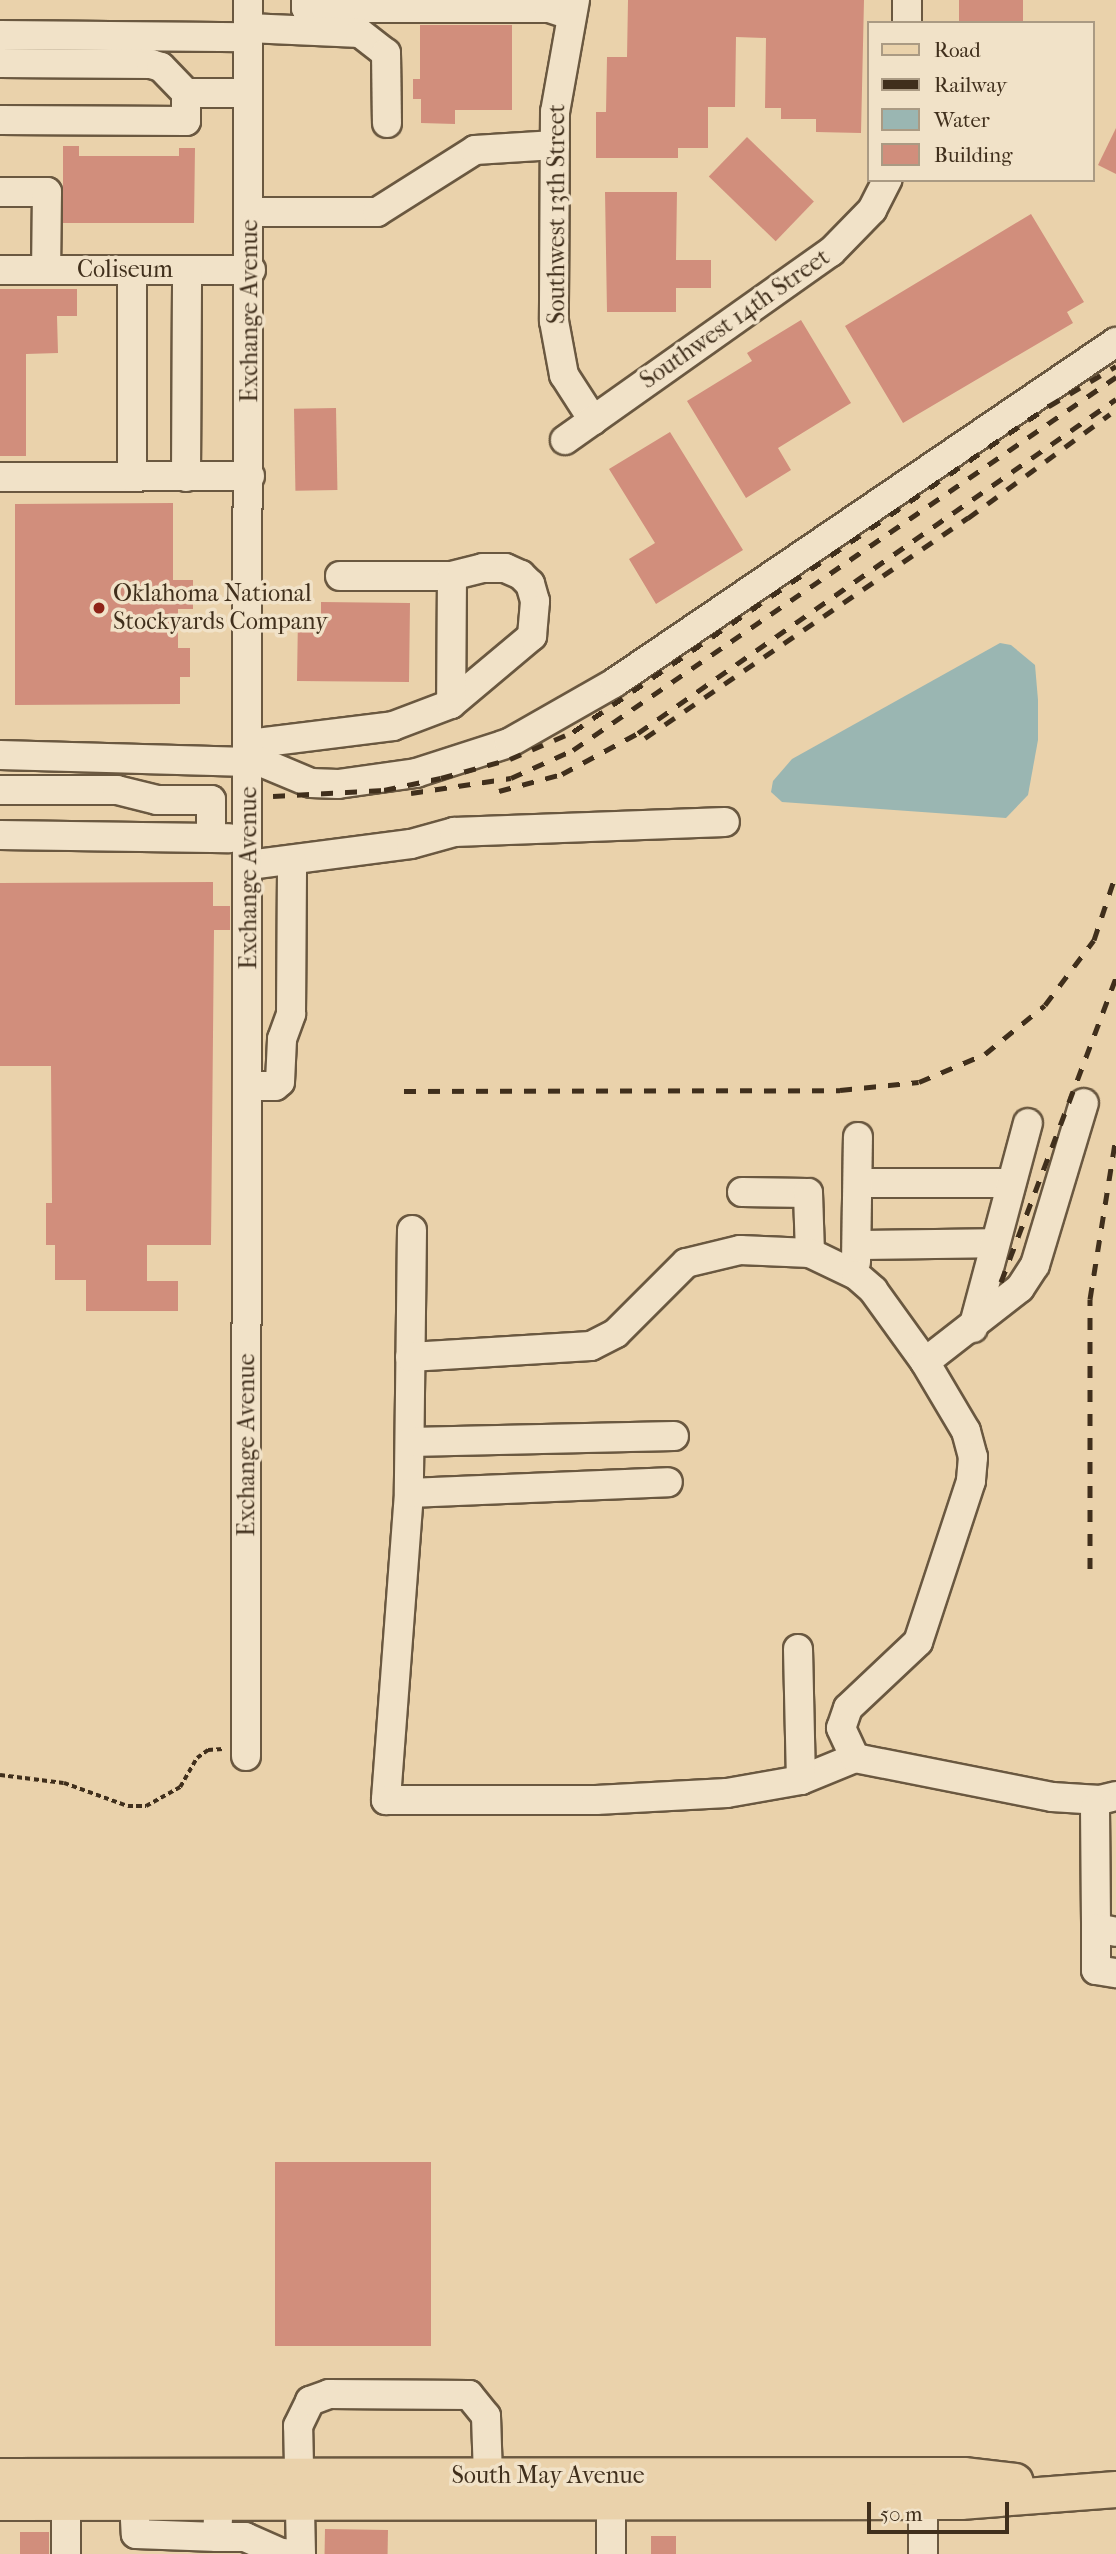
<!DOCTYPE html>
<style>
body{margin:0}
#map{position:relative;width:1116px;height:2554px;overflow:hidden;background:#ead2ab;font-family:"IM FELL French Canon",serif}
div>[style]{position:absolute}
.water>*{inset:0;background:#9ab6b2}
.building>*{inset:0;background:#d18e7c;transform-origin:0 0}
.path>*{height:3.5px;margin-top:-1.75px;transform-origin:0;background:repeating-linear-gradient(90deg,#402f1c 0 5px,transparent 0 8.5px)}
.roads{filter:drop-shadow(2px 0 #6a5840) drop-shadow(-2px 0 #6a5840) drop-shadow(0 2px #6a5840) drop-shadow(0 -2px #6a5840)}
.minor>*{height:28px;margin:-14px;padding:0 14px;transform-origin:14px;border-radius:14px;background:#f1e2c8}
.major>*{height:35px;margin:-17.5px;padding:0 17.5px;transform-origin:17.5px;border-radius:17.5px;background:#ead2ab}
.rail>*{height:5px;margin-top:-2.5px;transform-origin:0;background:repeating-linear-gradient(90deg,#402f1c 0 12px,transparent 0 24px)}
.dots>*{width:19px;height:19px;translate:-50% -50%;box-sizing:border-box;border:4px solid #f1e2c8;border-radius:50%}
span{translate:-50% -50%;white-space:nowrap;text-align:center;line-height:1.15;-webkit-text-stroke:7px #f1e2c8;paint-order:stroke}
.street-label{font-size:24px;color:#402f1c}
.poi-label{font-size:24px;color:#402f1c}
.left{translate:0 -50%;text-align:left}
.legend{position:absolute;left:867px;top:21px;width:228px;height:161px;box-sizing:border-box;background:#f1e2c8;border:2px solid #aa9a83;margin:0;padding:9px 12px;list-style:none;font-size:21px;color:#402f1c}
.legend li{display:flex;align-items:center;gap:14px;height:35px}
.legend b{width:35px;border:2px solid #aa9a83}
.scale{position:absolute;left:867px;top:2502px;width:142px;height:32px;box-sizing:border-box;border:4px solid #402f1c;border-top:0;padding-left:9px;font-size:21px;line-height:24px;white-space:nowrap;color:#402f1c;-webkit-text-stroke:5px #f1e2c8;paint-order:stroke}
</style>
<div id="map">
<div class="water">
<i style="clip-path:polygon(1000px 643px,1011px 645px,1035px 665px,1038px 700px,1038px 740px,1028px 795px,1006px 818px,782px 802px,771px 792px,773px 781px,792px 759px)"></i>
</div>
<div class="building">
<i style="clip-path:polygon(628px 0,864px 0,861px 133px,816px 132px,816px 119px,781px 119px,781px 108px,765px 108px,766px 38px,736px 37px,735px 107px,708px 107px,708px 148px,678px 148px,678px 158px,596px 158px,596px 112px,606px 112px,607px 57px,627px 57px)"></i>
<i style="left:959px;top:0;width:64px;height:23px"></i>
<i style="clip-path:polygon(420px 25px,512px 25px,512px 110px,455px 110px,455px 124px,421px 123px,421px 99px,413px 99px,413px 79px,420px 79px)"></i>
<i style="clip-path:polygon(1116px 128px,1116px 174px,1098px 165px)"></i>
<i style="left:747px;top:137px;width:93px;height:55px;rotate:44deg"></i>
<i style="clip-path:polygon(63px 146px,79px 146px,79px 156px,179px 156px,179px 148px,195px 148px,194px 223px,63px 223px)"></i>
<i style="clip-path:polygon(605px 192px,677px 192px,676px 260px,711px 260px,711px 288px,676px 288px,676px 312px,607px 312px)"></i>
<i style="clip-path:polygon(1031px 214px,1084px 302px,1067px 312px,1073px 323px,903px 423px,845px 326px)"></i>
<i style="clip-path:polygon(0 289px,77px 289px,77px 316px,57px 316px,58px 353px,26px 354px,26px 456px,0 456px)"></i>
<i style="clip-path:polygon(801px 320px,851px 403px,778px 448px,791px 470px,746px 498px,687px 401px,752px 361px,747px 353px)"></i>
<i style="left:336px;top:408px;width:82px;height:42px;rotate:89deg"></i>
<i style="clip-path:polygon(670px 432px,743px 550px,656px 604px,629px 559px,655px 543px,609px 469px)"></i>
<i style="clip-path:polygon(173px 503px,173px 580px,193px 580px,193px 609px,178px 609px,178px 648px,190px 648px,190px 677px,180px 677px,180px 704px,15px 705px,15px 504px)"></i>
<i style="clip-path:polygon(321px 602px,410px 603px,409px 682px,297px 681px,298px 615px,321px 615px)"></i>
<i style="clip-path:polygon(213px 882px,213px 906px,230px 906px,230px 930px,214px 930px,211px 1245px,147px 1245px,147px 1281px,178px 1281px,178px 1311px,86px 1311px,86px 1280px,55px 1280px,55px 1245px,46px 1245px,46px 1203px,52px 1203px,51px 1066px,0 1066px,0 883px)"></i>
<i style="left:275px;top:2162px;width:156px;height:184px"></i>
<i style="left:325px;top:2529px;width:63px;height:25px;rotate:1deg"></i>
<i style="left:20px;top:2532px;width:29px;height:22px"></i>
<i style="left:651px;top:2536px;width:25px;height:18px"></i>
</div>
<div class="path">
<i style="left:0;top:1775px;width:64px;rotate:7.1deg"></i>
<i style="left:64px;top:1783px;width:68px;rotate:19.8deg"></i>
<i style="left:128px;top:1806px;width:18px"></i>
<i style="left:146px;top:1806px;width:39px;rotate:-29deg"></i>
<i style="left:180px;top:1787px;width:34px;rotate:-60deg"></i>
<i style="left:197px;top:1758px;width:14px;rotate:-36deg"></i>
<i style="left:208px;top:1750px;width:15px;rotate:-4deg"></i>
</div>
<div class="roads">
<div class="minor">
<i style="left:306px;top:0;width:8px;rotate:90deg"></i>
<i style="left:306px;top:8px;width:243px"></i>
<i style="left:549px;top:8px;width:23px;rotate:18deg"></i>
<i style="left:575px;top:0;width:114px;rotate:100.1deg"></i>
<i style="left:555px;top:112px;width:209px;rotate:90.3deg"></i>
<i style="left:554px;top:321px;width:55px;rotate:79.5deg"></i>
<i style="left:564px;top:375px;width:54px;rotate:57.2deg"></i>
<i style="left:907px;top:23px;width:23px;rotate:-90deg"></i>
<i style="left:248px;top:28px;width:112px;rotate:2.6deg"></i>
<i style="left:360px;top:33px;width:33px;rotate:38deg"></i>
<i style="left:386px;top:53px;width:70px;rotate:89.2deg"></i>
<i style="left:0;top:35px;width:248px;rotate:0.5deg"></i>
<i style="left:0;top:63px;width:151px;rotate:0.4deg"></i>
<i style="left:151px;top:64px;width:10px;rotate:17deg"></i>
<i style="left:161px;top:67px;width:36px;rotate:46deg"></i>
<i style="left:186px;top:93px;width:62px"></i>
<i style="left:0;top:120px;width:186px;rotate:0.3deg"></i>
<i style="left:186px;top:121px;width:28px;rotate:-90deg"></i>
<i style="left:0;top:192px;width:47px"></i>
<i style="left:47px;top:192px;width:78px;rotate:90.7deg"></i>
<i style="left:250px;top:212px;width:127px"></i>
<i style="left:377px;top:212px;width:116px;rotate:-32.3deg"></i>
<i style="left:475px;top:150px;width:80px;rotate:-3.6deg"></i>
<i style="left:0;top:270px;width:251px"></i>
<i style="left:565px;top:440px;width:326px;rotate:-35.3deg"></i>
<i style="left:831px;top:252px;width:59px;rotate:-45.7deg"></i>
<i style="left:872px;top:210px;width:34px;rotate:-63deg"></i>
<i style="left:0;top:477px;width:250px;rotate:-0.2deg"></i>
<i style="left:132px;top:477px;width:207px;rotate:-90deg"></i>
<i style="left:186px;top:477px;width:207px;rotate:-89.7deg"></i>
<i style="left:340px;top:576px;width:112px"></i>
<i style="left:249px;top:744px;width:145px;rotate:-7.1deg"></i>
<i style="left:393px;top:726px;width:62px;rotate:-20.8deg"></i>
<i style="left:451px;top:704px;width:106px;rotate:-40deg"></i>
<i style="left:532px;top:636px;width:35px;rotate:-85deg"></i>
<i style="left:535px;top:601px;width:18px;rotate:-106deg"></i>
<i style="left:530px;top:584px;width:13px;rotate:-135deg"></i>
<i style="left:521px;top:575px;width:17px;rotate:-156deg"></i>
<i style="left:505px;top:568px;width:22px;rotate:180deg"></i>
<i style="left:483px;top:568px;width:32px;rotate:166deg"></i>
<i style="left:452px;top:576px;width:128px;rotate:90.4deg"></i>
<i style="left:0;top:755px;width:249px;rotate:1.6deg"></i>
<i style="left:249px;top:757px;width:67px;rotate:22.8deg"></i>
<i style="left:311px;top:783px;width:27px;rotate:2deg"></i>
<i style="left:338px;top:784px;width:79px;rotate:-8deg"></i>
<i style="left:416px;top:773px;width:98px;rotate:-17.9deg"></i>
<i style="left:509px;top:743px;width:121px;rotate:-29.7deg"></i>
<i style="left:614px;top:683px;width:607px;rotate:-34.19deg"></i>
<i style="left:0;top:790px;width:117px"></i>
<i style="left:117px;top:790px;width:41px;rotate:14deg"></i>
<i style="left:157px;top:800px;width:54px"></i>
<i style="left:211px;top:800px;width:37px;rotate:90deg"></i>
<i style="left:0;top:835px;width:229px;rotate:0.8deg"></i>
<i style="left:249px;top:865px;width:163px;rotate:-7.4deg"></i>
<i style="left:411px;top:844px;width:45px;rotate:-15.6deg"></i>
<i style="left:454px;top:832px;width:271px;rotate:-2.1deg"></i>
<i style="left:248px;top:1086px;width:27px"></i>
<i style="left:275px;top:1086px;width:6px;rotate:-39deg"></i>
<i style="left:280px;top:1082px;width:43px;rotate:-87.3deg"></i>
<i style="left:282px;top:1039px;width:27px;rotate:-70deg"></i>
<i style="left:291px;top:1014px;width:154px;rotate:-89.6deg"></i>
<i style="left:858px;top:1183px;width:153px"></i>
<i style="left:742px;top:1192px;width:66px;rotate:0.9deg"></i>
<i style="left:808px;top:1193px;width:60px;rotate:88.1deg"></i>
<i style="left:412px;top:1230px;width:263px;rotate:90.7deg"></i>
<i style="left:409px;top:1493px;width:308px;rotate:94.3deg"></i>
<i style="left:386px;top:1800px;width:210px"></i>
<i style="left:596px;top:1800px;width:131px;rotate:-3.1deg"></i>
<i style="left:727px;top:1793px;width:75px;rotate:-10deg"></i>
<i style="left:801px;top:1780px;width:58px;rotate:-22.2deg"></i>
<i style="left:855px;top:1758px;width:201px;rotate:11.2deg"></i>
<i style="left:1052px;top:1797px;width:48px;rotate:3.6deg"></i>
<i style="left:857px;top:1245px;width:138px;rotate:-0.8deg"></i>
<i style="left:856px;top:1262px;width:125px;rotate:-89.1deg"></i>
<i style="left:973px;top:1328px;width:212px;rotate:-75deg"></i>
<i style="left:410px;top:1357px;width:181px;rotate:-3.5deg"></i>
<i style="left:591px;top:1346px;width:28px;rotate:-27deg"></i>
<i style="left:616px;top:1333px;width:99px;rotate:-45deg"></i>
<i style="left:686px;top:1263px;width:56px;rotate:-13.5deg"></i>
<i style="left:740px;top:1250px;width:70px;rotate:2.5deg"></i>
<i style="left:810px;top:1253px;width:51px;rotate:25.6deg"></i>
<i style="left:856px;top:1275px;width:23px;rotate:41deg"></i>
<i style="left:873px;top:1290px;width:89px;rotate:54.2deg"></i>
<i style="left:925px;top:1362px;width:80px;rotate:59.3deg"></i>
<i style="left:966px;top:1431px;width:27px;rotate:75deg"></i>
<i style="left:973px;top:1457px;width:24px;rotate:95deg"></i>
<i style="left:971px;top:1481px;width:169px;rotate:108.2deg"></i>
<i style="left:918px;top:1642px;width:96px;rotate:136.7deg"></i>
<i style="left:848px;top:1708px;width:21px;rotate:109deg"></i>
<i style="left:841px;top:1728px;width:33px;rotate:65deg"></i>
<i style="left:925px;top:1362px;width:120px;rotate:-37.9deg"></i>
<i style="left:1020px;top:1288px;width:27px;rotate:-57deg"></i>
<i style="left:1035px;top:1265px;width:169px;rotate:-73.2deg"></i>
<i style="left:410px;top:1442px;width:264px;rotate:-1.3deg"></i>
<i style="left:409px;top:1493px;width:259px;rotate:-2.4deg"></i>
<i style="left:798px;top:1649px;width:131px;rotate:88.7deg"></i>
<i style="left:246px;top:1756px;width:1756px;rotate:-89.93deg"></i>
<i style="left:1116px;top:1796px;width:16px;rotate:166deg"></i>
<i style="left:1100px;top:1800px;width:9px;rotate:122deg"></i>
<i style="left:1095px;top:1808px;width:120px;rotate:89.5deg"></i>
<i style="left:1096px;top:1928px;width:20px;rotate:11deg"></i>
<i style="left:1096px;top:1928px;width:42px;rotate:90deg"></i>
<i style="left:1096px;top:1970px;width:20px;rotate:9deg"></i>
<i style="left:611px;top:2480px;width:74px;rotate:90deg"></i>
<i style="left:922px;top:2480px;width:74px;rotate:89.2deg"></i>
<i style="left:66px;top:2501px;width:53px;rotate:90deg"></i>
<i style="left:134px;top:2501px;width:33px;rotate:87deg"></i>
<i style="left:136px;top:2534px;width:81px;rotate:2.1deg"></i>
<i style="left:217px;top:2537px;width:36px;rotate:-87deg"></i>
<i style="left:217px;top:2537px;width:28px"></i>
<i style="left:245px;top:2537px;width:39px;rotate:24deg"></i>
<i style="left:281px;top:2553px;width:15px;rotate:4deg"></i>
<i style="left:301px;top:2554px;width:128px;rotate:-91.3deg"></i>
<i style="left:298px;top:2426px;width:28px;rotate:-64deg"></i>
<i style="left:310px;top:2401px;width:20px;rotate:-20deg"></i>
<i style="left:329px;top:2394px;width:140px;rotate:0.4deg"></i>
<i style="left:469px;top:2395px;width:27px;rotate:51deg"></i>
<i style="left:486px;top:2416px;width:60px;rotate:88.1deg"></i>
</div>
<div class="major">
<i style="left:0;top:2476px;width:963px;rotate:-0.06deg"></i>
<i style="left:963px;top:2475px;width:52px;rotate:6.6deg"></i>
<i style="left:0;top:2502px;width:960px;rotate:-0.06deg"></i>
<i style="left:960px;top:2501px;width:156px;rotate:-4.4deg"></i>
</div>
</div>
<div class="rail">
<i style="left:645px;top:738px;width:391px;rotate:-34.3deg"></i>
<i style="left:968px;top:518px;width:176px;rotate:-36.2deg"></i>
<i style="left:499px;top:791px;width:65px;rotate:-15.1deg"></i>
<i style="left:562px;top:774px;width:86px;rotate:-28.3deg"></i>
<i style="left:638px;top:733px;width:583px;rotate:-34.94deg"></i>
<i style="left:411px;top:793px;width:101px;rotate:-8.5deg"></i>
<i style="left:511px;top:778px;width:68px;rotate:-24.3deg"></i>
<i style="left:573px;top:750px;width:659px;rotate:-34.49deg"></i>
<i style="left:273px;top:796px;width:111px;rotate:-3.1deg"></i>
<i style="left:384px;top:790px;width:58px;rotate:-11.9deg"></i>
<i style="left:441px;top:778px;width:72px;rotate:-15.4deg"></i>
<i style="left:510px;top:759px;width:69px;rotate:-23.2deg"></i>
<i style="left:573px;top:732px;width:577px;rotate:-34.41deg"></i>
<i style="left:1049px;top:406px;width:78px;rotate:-30.8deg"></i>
<i style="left:404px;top:1091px;width:436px;rotate:-0.1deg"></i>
<i style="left:840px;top:1090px;width:79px;rotate:-5.8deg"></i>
<i style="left:919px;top:1082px;width:72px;rotate:-23deg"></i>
<i style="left:985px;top:1054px;width:77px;rotate:-39.2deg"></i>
<i style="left:1045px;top:1005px;width:81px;rotate:-53deg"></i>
<i style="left:1094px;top:940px;width:70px;rotate:-71.6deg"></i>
<i style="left:1001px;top:1282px;width:325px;rotate:-69.3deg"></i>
<i style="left:1090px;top:1569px;width:270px;rotate:-90deg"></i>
<i style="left:1090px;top:1299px;width:165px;rotate:-80.9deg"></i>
</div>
<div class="dots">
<i style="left:99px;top:608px;background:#8f2418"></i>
</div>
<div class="street-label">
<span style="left:557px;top:214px;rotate:-90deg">Southwest 13th Street</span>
<span style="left:125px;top:270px">Coliseum</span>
<span style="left:250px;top:311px;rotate:-90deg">Exchange Avenue</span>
<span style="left:735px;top:319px;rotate:-35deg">Southwest 14th Street</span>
<span style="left:249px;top:878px;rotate:-90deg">Exchange Avenue</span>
<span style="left:247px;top:1445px;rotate:-90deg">Exchange Avenue</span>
<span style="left:548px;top:2476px">South May Avenue</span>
</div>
<div class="poi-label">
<span class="left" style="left:113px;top:608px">Oklahoma National<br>Stockyards Company</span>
</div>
<ul class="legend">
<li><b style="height:9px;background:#ead2ab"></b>Road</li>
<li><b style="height:9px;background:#402f1c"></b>Railway</li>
<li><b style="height:19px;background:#9ab6b2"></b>Water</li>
<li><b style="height:19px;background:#d18e7c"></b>Building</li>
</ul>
<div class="scale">50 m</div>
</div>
